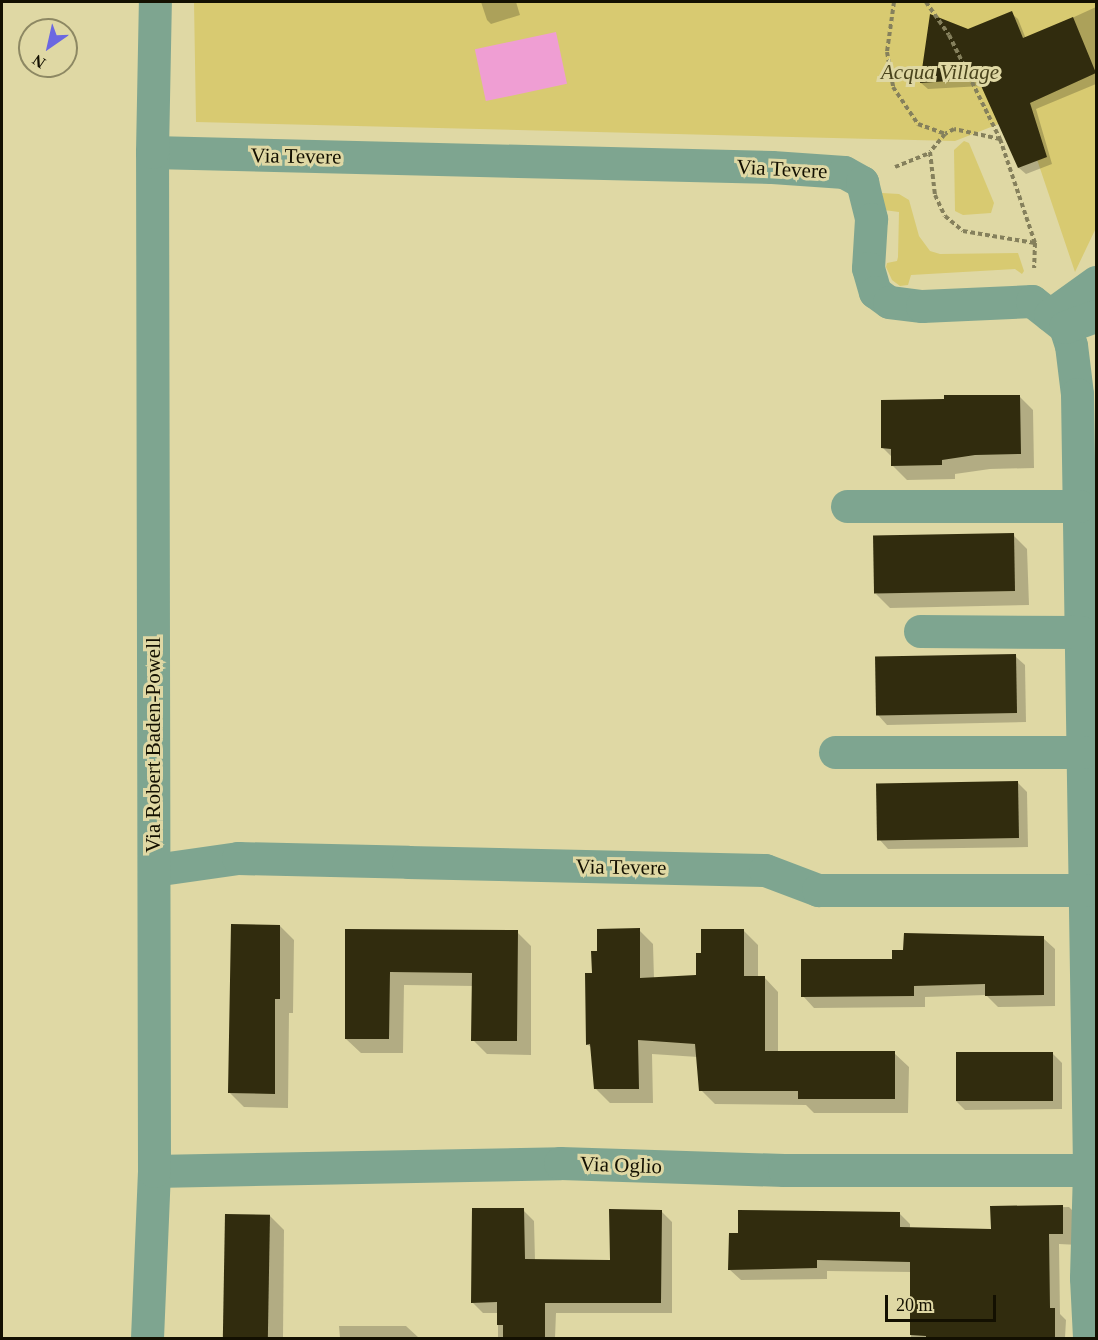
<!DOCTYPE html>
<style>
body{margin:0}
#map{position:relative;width:1098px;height:1340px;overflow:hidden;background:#dfd8a4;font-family:Georgia,serif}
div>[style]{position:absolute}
.green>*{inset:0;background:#d8ca71}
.water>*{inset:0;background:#ef9ed3;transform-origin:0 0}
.shadow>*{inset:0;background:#0003}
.building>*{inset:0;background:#312c0e;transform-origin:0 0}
.path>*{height:4px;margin-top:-2px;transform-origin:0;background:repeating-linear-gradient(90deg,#85805c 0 4.5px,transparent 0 7.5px)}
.minor>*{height:33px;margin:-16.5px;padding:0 16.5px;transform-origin:16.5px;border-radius:16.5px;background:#7ea590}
span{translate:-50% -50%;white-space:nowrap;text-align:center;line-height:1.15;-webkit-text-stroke:6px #dfd8a4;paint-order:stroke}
.park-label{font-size:21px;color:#4a441d;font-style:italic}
.street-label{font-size:21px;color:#131001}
.frame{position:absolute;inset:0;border:3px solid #131001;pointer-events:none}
.north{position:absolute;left:18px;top:18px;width:60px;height:60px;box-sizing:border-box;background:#dfd8a4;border:2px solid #8d8863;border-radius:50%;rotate:214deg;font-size:16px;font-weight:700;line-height:24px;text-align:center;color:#131001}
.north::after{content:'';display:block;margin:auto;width:21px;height:27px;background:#6b67e1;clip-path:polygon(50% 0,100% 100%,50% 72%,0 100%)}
.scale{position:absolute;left:885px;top:1295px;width:111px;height:27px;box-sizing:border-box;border:3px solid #131001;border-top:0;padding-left:8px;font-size:18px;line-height:21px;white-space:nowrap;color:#131001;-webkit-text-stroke:4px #dfd8a4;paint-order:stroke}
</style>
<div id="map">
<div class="green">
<i style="clip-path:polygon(194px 2px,1096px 2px,1096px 228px,1075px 272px,1022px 115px,955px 141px,196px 122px)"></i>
<i style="clip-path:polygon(964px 141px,969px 143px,994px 203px,991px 213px,963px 215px,955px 211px,954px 150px)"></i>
<i style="clip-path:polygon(882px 193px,899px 194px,909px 200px,919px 236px,930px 251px,940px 254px,1018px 253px,1024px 271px,1022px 274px,1015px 269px,911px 275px,908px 285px,900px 286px,892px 280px,886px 267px,887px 263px,897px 261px,898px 257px,899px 212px,884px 210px)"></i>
</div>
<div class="water">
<i style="left:556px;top:32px;width:53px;height:83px;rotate:78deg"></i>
</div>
<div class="shadow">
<i style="clip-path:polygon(481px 2px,516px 2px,520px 15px,491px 24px,487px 20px)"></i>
<i style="clip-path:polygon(1096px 7px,1096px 84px,1036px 109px,1052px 164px,1026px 174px,1019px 168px,982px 86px,928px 89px,921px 83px,968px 31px,1011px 13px,1018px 19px,1026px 39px)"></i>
<i style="clip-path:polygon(1019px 396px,1033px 410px,1034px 468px,990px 469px,955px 474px,955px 479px,907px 480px,892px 465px,892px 457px,883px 448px,946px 400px)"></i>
<i style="clip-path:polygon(1013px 535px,1027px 549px,1029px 605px,890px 608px,876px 594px)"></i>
<i style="clip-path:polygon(1015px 656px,1025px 665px,1026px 722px,887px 725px,878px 715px)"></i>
<i style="clip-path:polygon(1018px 783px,1027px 792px,1028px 847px,888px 849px,879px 839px)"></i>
<i style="clip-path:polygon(280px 926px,294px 940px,293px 1013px,289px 1013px,288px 1108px,244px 1107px,230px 1093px)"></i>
<i style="clip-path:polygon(639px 930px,653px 944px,654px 979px,697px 976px,702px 954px,744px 931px,758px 945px,758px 977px,764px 977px,778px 992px,778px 1052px,894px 1053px,909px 1067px,908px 1113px,814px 1113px,806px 1105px,715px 1104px,701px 1090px,698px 1057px,652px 1054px,653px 1103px,610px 1103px,596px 1089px,592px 1048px,587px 1044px,593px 974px,598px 952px)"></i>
<i style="clip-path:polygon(347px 931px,517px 932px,531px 946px,531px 1055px,487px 1054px,473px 1040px,474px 986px,404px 985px,403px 1053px,361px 1053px,346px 1039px)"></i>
<i style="clip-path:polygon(1043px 938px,1055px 949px,1055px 1006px,998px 1007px,986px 995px,925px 997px,925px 1007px,814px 1008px,803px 996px,894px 961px)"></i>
<i style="clip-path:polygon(1052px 1053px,1062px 1063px,1062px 1109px,965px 1110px,956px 1101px)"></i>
<i style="clip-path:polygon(1069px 1207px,1079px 1217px,1079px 1245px,1059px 1244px,1060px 1314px,1066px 1320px,1065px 1338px,911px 1338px,912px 1272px,827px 1271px,827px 1279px,741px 1280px,730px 1270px,899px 1213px,910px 1224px,910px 1229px,992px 1230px,992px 1208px)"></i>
<i style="clip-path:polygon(523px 1210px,534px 1221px,535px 1260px,612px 1261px,661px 1211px,672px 1222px,672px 1313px,556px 1313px,555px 1338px,498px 1338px,498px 1313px,483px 1313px,472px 1302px)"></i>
<i style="clip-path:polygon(226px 1216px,270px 1216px,284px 1230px,283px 1338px,225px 1338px)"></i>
<i style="clip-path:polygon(339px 1326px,406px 1326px,419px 1338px,340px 1338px)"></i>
</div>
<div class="building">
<i style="clip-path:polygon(1012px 11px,1023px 38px,1073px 17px,1096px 73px,1030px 103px,1047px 157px,1018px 168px,978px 79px,920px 83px,930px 14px,968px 29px)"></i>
<i style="clip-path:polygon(944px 395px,1020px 395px,1021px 454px,975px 455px,942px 460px,942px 465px,891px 466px,891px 449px,881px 448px,881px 400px,944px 399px)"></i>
<i style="left:1014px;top:533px;width:58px;height:141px;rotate:89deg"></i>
<i style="left:1016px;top:654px;width:59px;height:141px;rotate:89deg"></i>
<i style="left:1018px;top:781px;width:57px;height:142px;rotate:89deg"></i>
<i style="clip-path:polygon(231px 924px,280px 925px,280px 999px,275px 999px,275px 1094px,228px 1093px)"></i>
<i style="clip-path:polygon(640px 928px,640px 978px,696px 975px,696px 953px,701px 953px,701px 929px,744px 929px,744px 976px,765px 976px,765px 1051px,895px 1051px,895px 1099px,798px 1099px,798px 1091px,699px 1091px,695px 1044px,638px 1040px,639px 1089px,594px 1089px,590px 1044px,586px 1045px,585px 973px,592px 973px,591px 951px,597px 951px,597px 929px)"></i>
<i style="clip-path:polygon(345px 929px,518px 930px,517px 1041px,471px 1041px,472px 973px,390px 972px,389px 1039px,345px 1039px)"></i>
<i style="clip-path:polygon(904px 933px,1044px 936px,1044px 995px,985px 996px,985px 984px,914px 986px,914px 996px,801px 997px,801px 959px,892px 959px,892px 950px,903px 950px)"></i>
<i style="left:956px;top:1052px;width:97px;height:49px"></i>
<i style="clip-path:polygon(1063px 1205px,1063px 1234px,1049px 1234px,1050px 1308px,1055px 1308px,1055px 1338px,926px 1338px,926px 1336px,910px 1335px,910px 1262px,817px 1260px,817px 1268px,728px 1270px,729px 1233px,738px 1233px,738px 1210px,900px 1212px,900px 1227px,991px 1229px,990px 1206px)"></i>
<i style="clip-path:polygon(472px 1208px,524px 1208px,525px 1259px,610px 1260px,609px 1209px,662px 1210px,661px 1303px,545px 1303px,545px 1338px,503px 1338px,503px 1325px,497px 1325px,497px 1302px,471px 1303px)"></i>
<i style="left:225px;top:1214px;width:45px;height:124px;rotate:1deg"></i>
</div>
<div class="path">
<i style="left:894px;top:2px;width:50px;rotate:98deg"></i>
<i style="left:887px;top:52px;width:36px;rotate:80deg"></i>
<i style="left:893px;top:87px;width:45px;rotate:56deg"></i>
<i style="left:918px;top:124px;width:29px;rotate:20deg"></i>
<i style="left:926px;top:2px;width:40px;rotate:55.1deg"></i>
<i style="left:949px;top:35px;width:116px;rotate:63.9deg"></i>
<i style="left:1000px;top:139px;width:110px;rotate:71.4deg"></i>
<i style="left:1035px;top:243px;width:25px;rotate:92deg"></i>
<i style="left:1000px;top:139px;width:47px;rotate:-167.7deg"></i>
<i style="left:954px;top:129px;width:10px;rotate:151deg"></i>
<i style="left:945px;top:134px;width:23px;rotate:130deg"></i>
<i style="left:930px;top:152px;width:43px;rotate:83.4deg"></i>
<i style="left:935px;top:195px;width:23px;rotate:65deg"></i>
<i style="left:945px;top:216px;width:23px;rotate:40deg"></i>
<i style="left:963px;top:231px;width:73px;rotate:9.5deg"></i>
<i style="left:895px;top:167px;width:37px;rotate:-22deg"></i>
</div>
<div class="minor">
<i style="left:152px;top:152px;width:620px;rotate:1.39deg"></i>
<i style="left:772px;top:167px;width:72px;rotate:4deg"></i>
<i style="left:844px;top:172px;width:21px;rotate:29deg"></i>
<i style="left:862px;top:182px;width:38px;rotate:76deg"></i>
<i style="left:871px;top:219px;width:49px;rotate:93.5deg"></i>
<i style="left:868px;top:268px;width:25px;rotate:74deg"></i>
<i style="left:875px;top:292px;width:17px;rotate:36deg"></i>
<i style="left:889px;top:302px;width:33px;rotate:7deg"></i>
<i style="left:922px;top:306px;width:110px;rotate:-2.6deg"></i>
<i style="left:1032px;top:301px;width:42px;rotate:38.2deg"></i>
<i style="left:1065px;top:327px;width:19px;rotate:72deg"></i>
<i style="left:1071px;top:345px;width:49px;rotate:83deg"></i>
<i style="left:1077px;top:394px;width:776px;rotate:89.11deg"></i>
<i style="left:1089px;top:1170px;width:108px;rotate:91.6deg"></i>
<i style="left:1086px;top:1278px;width:60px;rotate:87.1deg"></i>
<i style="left:1050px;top:315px;width:57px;rotate:-35.7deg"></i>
<i style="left:1065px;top:327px;width:33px;rotate:-20deg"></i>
<i style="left:847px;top:506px;width:232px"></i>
<i style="left:920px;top:631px;width:161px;rotate:0.4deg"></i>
<i style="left:835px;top:752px;width:248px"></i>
<i style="left:154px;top:870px;width:85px;rotate:-8.1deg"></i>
<i style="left:238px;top:858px;width:170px;rotate:1.3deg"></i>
<i style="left:408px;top:862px;width:357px;rotate:1.3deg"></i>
<i style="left:765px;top:870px;width:57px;rotate:20.7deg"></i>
<i style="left:818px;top:890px;width:267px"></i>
<i style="left:154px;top:1171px;width:406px;rotate:-1.1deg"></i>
<i style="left:560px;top:1163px;width:224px;rotate:1.8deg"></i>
<i style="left:784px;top:1170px;width:305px"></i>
<i style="left:147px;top:1338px;width:167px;rotate:-87.6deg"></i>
<i style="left:154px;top:1171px;width:1019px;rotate:-90.11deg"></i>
<i style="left:152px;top:152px;width:150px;rotate:-88.9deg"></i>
</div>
<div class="park-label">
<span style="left:940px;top:72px">Acqua Village</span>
</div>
<div class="street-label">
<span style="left:296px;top:156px;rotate:1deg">Via Tevere</span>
<span style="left:782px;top:169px;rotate:3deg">Via Tevere</span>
<span style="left:153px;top:745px;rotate:-90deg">Via Robert Baden-Powell</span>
<span style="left:621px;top:867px;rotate:1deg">Via Tevere</span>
<span style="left:621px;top:1165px;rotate:2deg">Via Oglio</span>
</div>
<div class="frame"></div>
<div class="north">N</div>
<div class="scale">20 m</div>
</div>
